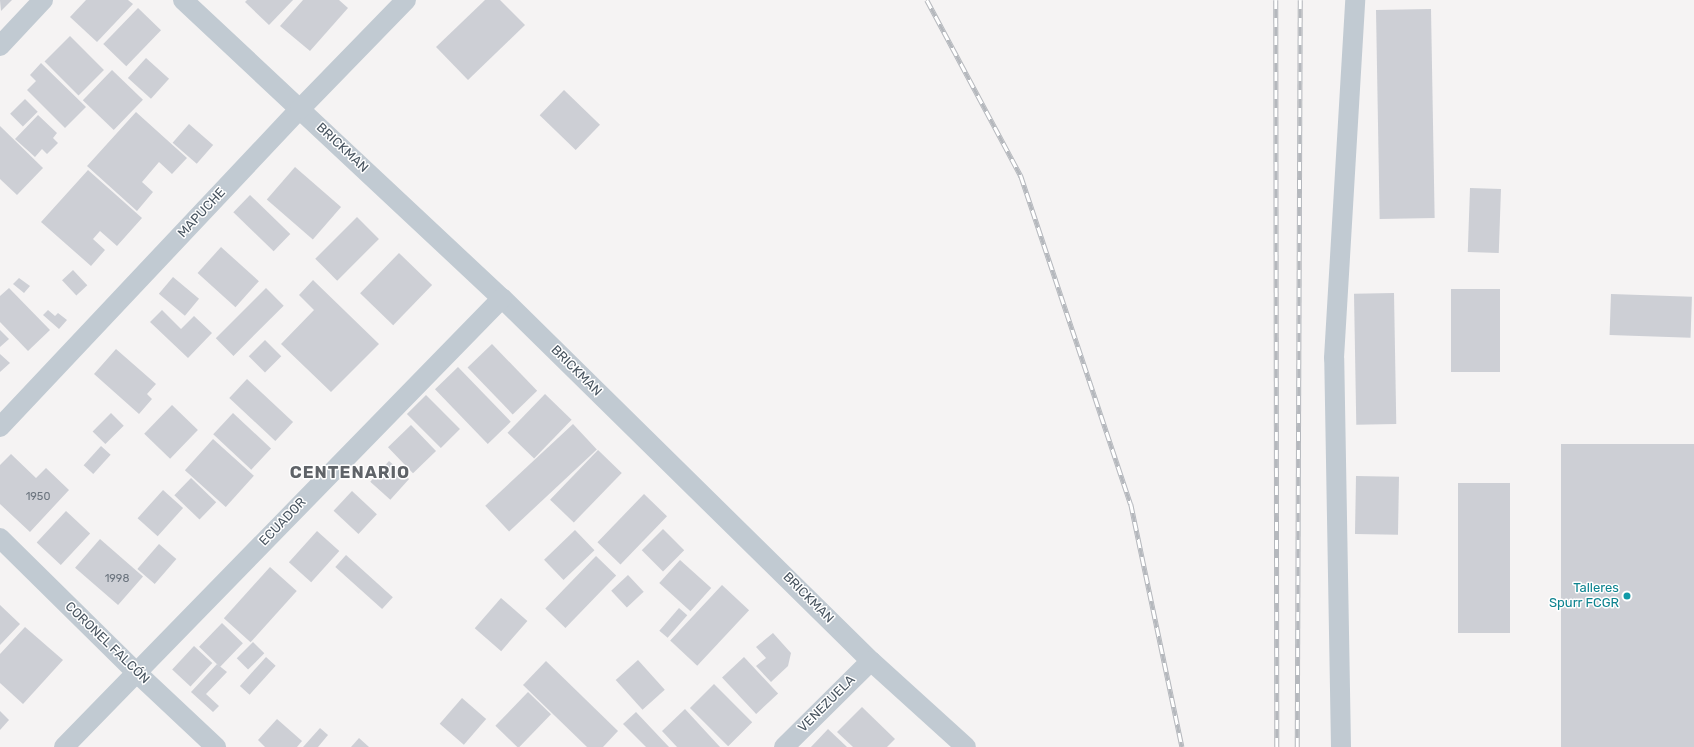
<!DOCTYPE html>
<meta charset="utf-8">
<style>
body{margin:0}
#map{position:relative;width:1694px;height:747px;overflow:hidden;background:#f5f3f3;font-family:Rubik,sans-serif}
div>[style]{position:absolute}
.building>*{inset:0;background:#cdcfd5;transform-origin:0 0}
.minor>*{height:20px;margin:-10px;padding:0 10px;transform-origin:10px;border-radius:10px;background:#c1cad2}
.rail>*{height:4.5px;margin-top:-2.25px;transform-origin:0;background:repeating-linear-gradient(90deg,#fff 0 9px,#b5b8bd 0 18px);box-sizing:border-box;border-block:1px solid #b5b8bd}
.dots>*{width:11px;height:11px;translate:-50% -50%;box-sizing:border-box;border:2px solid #fff;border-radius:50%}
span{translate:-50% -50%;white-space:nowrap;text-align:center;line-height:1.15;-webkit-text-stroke:3px #fff;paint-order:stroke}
.number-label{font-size:11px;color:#6b747e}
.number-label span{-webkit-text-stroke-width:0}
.street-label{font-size:13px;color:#4a5661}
.culture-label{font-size:13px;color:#0d838f}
.right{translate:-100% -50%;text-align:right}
.district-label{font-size:17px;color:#5f6368;font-weight:700;letter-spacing:1px}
</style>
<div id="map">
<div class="building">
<i style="clip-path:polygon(0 0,12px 0,1px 11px)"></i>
<i style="clip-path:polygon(86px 0,128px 0,133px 4px,97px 42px,70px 17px)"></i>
<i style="clip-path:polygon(247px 0,293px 0,269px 25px,245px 2px)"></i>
<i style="clip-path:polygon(303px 0,339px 0,348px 8px,310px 51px,280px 26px)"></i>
<i style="clip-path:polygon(485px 0,500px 0,525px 25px,468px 80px,436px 47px)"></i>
<i style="left:138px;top:8px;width:32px;height:50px;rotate:44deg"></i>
<i style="left:1431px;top:9px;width:209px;height:55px;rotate:89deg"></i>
<i style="left:70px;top:36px;width:48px;height:36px;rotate:45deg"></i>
<i style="left:146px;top:58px;width:31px;height:27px;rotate:42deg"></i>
<i style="clip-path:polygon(41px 63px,86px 107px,65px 128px,27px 90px,36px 81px,30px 75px)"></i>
<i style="left:112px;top:70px;width:43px;height:42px;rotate:44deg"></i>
<i style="left:564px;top:90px;width:50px;height:35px;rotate:44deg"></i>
<i style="left:25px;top:99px;width:18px;height:21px;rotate:45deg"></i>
<i style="clip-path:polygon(136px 112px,187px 158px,172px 174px,159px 162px,142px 182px,153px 192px,137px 211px,87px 166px)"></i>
<i style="clip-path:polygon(38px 115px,57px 133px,53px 138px,58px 143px,47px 154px,42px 149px,35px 157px,15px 139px)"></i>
<i style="left:189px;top:124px;width:32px;height:25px;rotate:41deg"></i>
<i style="clip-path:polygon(0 126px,43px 168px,17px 195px,0 179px)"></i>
<i style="left:295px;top:167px;width:61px;height:43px;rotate:41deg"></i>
<i style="clip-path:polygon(88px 170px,142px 218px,117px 246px,100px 231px,93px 239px,105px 250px,91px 266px,41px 222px)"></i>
<i style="left:1470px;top:188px;width:31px;height:64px;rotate:2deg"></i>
<i style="left:250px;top:195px;width:56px;height:24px;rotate:44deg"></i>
<i style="left:357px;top:217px;width:31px;height:59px;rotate:45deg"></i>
<i style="left:221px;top:247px;width:51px;height:35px;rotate:42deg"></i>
<i style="left:399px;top:253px;width:46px;height:56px;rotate:44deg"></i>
<i style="left:73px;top:270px;width:21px;height:15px;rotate:47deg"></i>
<i style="left:173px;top:277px;width:34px;height:22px;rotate:40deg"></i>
<i style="clip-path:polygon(19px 278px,30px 286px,24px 293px,13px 284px)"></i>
<i style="clip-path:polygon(313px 280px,379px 344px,331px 392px,281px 344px,314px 310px,299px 295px)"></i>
<i style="clip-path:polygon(9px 288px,50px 330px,28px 351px,0 322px,0 296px)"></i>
<i style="left:266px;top:288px;width:25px;height:71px;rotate:45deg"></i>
<i style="left:1451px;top:289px;width:49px;height:83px"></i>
<i style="left:1394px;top:293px;width:131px;height:40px;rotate:89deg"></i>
<i style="left:1611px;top:294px;width:81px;height:41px;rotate:2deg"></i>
<i style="clip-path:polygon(48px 310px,55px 316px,58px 313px,67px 320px,59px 329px,43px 315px)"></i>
<i style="clip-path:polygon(162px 310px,181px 329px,194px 316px,212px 333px,188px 358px,150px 322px)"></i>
<i style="clip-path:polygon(0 330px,9px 339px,0 347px)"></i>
<i style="left:265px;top:340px;width:23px;height:23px;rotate:45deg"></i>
<i style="left:492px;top:344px;width:65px;height:34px;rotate:46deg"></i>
<i style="clip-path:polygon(116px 349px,156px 384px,147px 394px,152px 399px,139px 414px,94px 374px)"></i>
<i style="clip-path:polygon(0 354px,10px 363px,0 372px)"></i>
<i style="left:458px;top:367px;width:76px;height:32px;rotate:46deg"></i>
<i style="left:247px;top:379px;width:63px;height:26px;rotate:43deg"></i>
<i style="left:545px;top:394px;width:37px;height:54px;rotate:44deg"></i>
<i style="left:426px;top:395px;width:48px;height:27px;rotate:45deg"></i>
<i style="left:172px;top:405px;width:36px;height:40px;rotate:44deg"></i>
<i style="left:111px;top:413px;width:18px;height:26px;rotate:45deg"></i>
<i style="left:233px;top:413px;width:52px;height:29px;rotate:43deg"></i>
<i style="left:573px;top:424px;width:35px;height:120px;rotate:47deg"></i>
<i style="left:411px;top:425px;width:36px;height:32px;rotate:46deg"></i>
<i style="left:213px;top:439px;width:55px;height:42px;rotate:42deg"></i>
<i style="left:1561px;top:444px;width:133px;height:303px"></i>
<i style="left:101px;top:446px;width:13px;height:26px;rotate:42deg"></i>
<i style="left:598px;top:450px;width:33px;height:69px;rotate:44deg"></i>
<i style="clip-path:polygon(11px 454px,36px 478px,46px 468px,69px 490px,30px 532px,0 504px,0 465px)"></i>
<i style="left:389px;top:461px;width:27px;height:28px;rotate:42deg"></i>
<i style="left:1356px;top:476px;width:43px;height:58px;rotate:1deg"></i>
<i style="left:191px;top:478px;width:35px;height:24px;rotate:44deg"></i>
<i style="left:1458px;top:483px;width:52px;height:150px"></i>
<i style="left:163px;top:490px;width:27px;height:38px;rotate:42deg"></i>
<i style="left:352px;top:491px;width:34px;height:27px;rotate:43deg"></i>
<i style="left:644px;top:494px;width:32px;height:67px;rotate:44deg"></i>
<i style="left:66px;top:511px;width:33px;height:43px;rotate:43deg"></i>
<i style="left:663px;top:529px;width:30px;height:30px;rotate:45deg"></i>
<i style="left:575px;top:530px;width:28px;height:43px;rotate:46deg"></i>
<i style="left:317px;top:531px;width:30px;height:42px;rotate:42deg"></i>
<i style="left:100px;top:539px;width:57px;height:38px;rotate:41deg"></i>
<i style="left:159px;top:544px;width:23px;height:33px;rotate:41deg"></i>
<i style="left:346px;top:555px;width:63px;height:16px;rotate:42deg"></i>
<i style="left:596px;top:556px;width:28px;height:73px;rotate:44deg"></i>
<i style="left:680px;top:560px;width:42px;height:31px;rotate:42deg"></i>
<i style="left:270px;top:567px;width:36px;height:69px;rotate:42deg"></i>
<i style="left:628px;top:575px;width:23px;height:23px;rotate:47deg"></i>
<i style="left:722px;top:585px;width:37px;height:76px;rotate:43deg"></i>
<i style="left:501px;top:598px;width:35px;height:40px;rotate:41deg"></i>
<i style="clip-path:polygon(0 605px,20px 624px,0 645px)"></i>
<i style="left:679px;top:608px;width:11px;height:30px;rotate:41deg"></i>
<i style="left:222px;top:623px;width:29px;height:33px;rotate:44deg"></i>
<i style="clip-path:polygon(25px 627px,63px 660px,23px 704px,0 683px,0 654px)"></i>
<i style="clip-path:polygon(773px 633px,791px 653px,788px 666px,771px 682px,756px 666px,766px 658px,756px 647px)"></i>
<i style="left:253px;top:642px;width:16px;height:23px;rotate:45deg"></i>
<i style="left:194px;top:646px;width:25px;height:32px;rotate:43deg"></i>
<i style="left:266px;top:657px;width:13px;height:39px;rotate:42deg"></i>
<i style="left:744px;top:657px;width:50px;height:30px;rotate:47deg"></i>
<i style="left:638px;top:660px;width:40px;height:30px;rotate:48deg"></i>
<i style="clip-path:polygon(546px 661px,618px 731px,603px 747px,587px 747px,523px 685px)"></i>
<i style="clip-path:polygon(217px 664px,227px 672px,206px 694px,219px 706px,213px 712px,191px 692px)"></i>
<i style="left:714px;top:684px;width:54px;height:34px;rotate:45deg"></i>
<i style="left:528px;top:692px;width:32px;height:47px;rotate:44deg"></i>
<i style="left:462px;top:698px;width:32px;height:34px;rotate:41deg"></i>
<i style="clip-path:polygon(862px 707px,895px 739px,887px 747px,853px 747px,837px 732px)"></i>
<i style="clip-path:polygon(685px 709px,720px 747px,677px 747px,662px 731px)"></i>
<i style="clip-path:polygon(0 711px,9px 720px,0 730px)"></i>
<i style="clip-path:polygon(636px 712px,669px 747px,646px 747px,623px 724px)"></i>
<i style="clip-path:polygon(277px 719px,302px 741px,297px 747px,265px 747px,258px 740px)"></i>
<i style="clip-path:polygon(320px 728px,328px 735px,318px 747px,303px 747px)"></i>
<i style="clip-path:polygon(828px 729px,847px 747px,811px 747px)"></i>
<i style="clip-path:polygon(359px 738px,369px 747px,351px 747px)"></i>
</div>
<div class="minor">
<i style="left:183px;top:0;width:437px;rotate:43.1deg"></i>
<i style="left:502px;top:298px;width:518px;rotate:44.53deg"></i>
<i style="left:871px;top:661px;width:128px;rotate:42.2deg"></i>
<i style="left:0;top:46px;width:63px;rotate:-46.9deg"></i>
<i style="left:0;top:427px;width:437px;rotate:-46.7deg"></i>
<i style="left:300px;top:109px;width:152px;rotate:-45.8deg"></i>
<i style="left:0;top:538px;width:191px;rotate:44.6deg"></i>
<i style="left:136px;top:672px;width:110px;rotate:43.2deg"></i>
<i style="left:64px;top:747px;width:627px;rotate:-45.71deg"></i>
<i style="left:784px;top:747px;width:122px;rotate:-44.7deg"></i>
<i style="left:1341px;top:747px;width:389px;rotate:-91deg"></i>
<i style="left:1334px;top:358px;width:359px;rotate:-86.6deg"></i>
</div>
<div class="rail">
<i style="left:927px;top:0;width:200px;rotate:61.9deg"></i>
<i style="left:1021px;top:176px;width:346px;rotate:71.5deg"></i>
<i style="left:1131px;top:504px;width:248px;rotate:78.1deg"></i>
<i style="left:1276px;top:0;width:747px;rotate:89.92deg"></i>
<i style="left:1297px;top:747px;width:747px;rotate:-89.77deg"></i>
</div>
<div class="dots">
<i style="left:1627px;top:596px;background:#0f9aa8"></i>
</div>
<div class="number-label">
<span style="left:38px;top:497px">1950</span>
<span style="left:117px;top:579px">1998</span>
</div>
<div class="street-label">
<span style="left:342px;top:148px;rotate:43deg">BRICKMAN</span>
<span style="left:202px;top:213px;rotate:-47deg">MAPUCHE</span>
<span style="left:576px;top:371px;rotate:45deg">BRICKMAN</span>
<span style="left:283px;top:522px;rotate:-46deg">ECUADOR</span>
<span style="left:808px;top:598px;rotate:45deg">BRICKMAN</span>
<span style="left:107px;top:643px;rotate:44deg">CORONEL FALCÓN</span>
<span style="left:827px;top:704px;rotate:-45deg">VENEZUELA</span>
</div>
<div class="culture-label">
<span class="right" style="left:1619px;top:596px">Talleres<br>Spurr FCGR</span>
</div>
<div class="district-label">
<span style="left:350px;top:473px">CENTENARIO</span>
</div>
</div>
